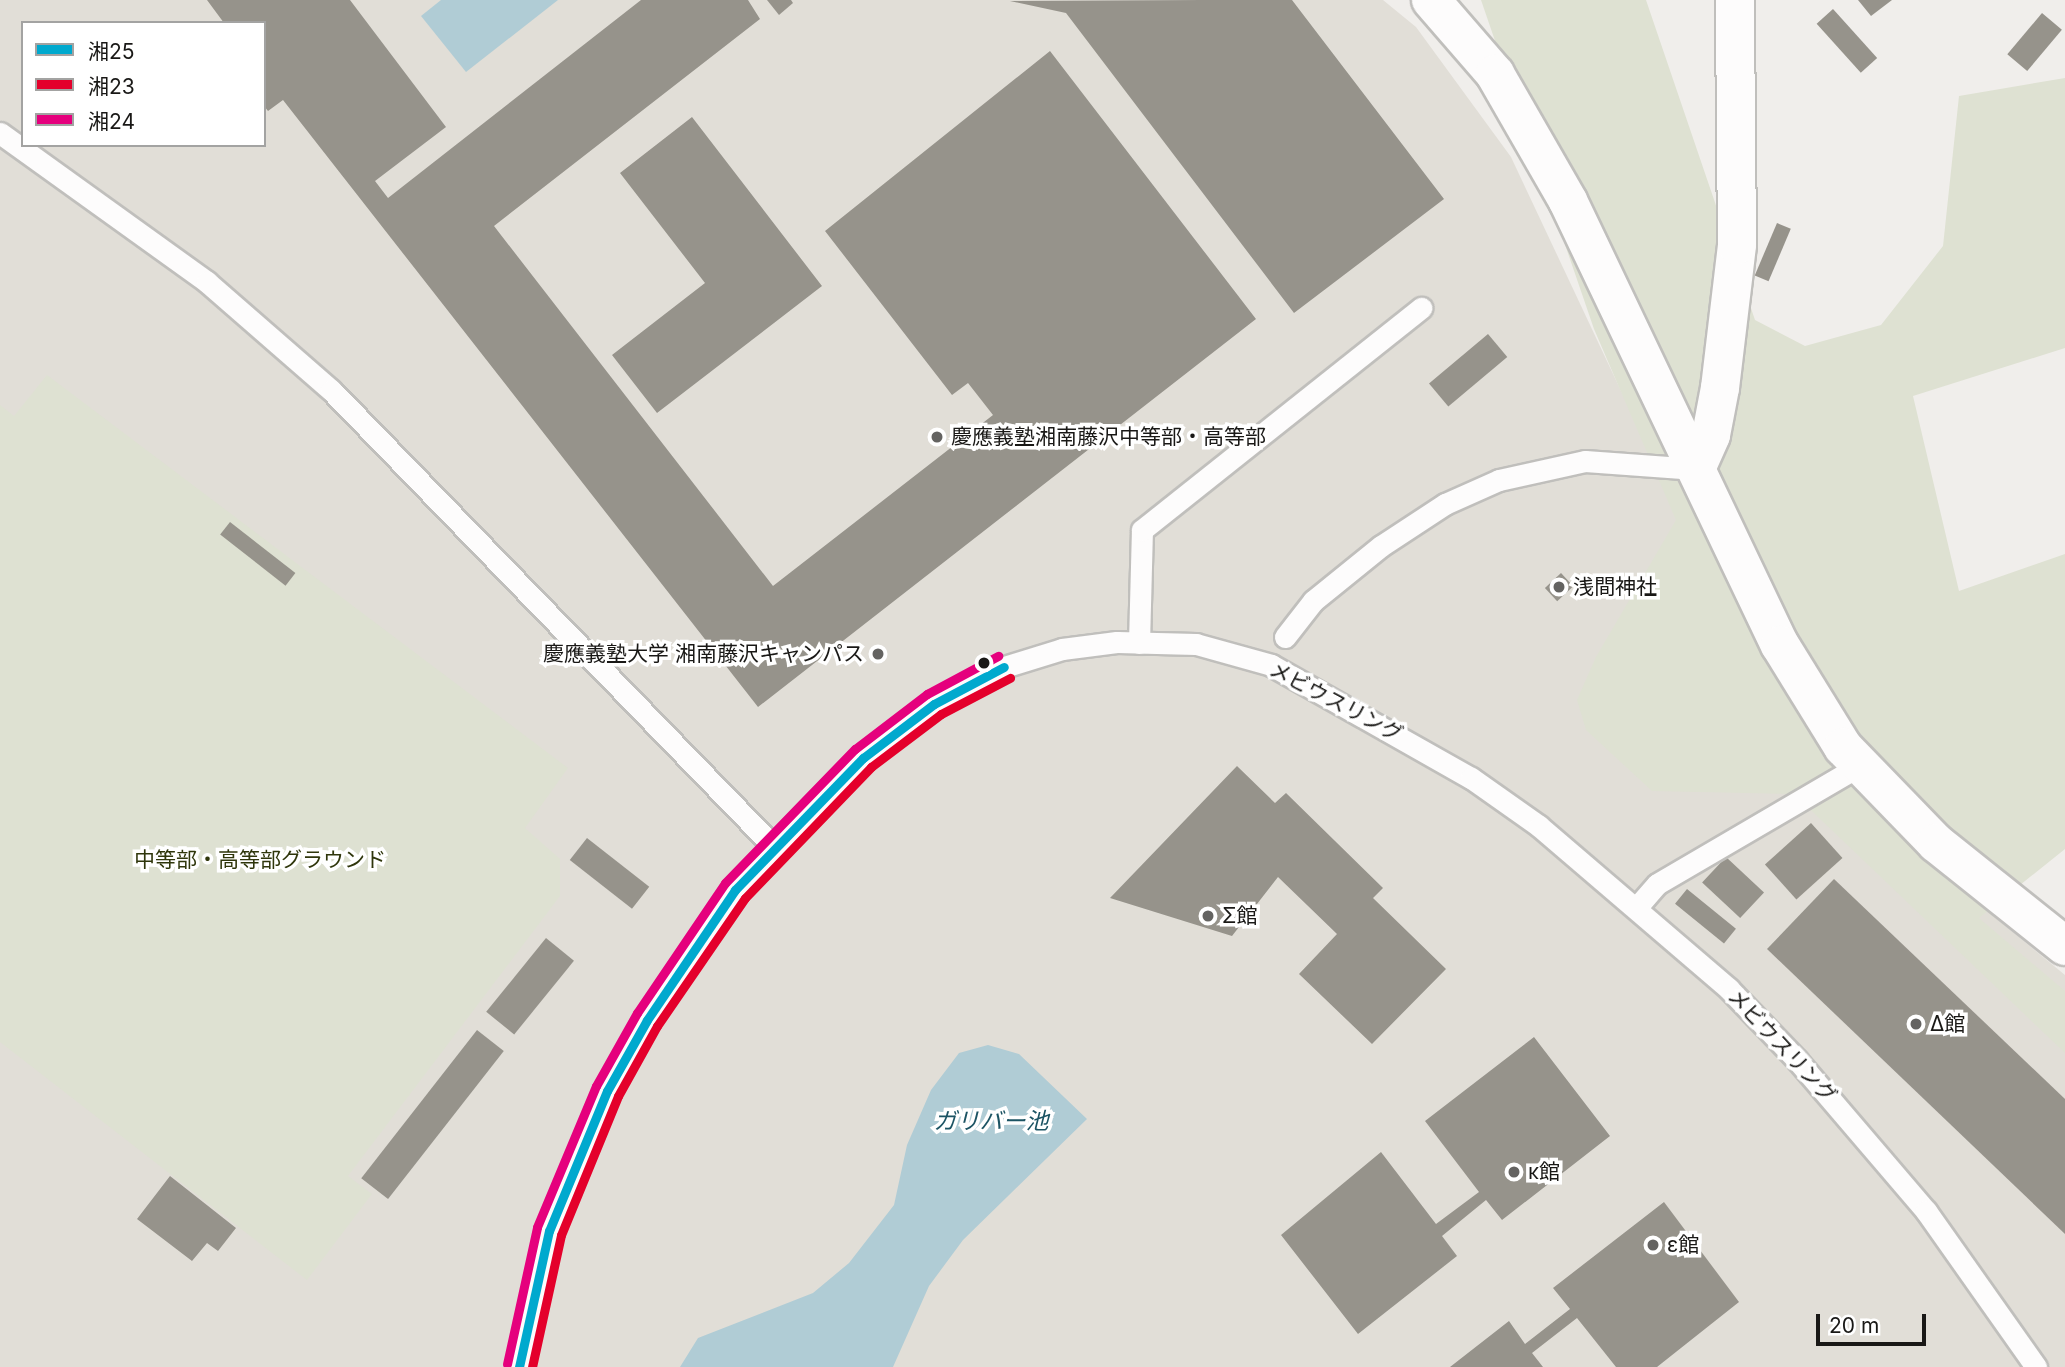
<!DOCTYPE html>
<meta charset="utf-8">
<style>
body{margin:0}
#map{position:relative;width:2065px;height:1367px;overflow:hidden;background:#f0eeeb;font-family:Inter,"Noto Sans JP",sans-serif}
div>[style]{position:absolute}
.built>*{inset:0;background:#e1ded7}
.green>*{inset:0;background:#dee1d2}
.water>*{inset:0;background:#b0ccd5}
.building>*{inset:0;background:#96938b;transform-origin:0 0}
.roads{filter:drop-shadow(2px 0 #c0bfbc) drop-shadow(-2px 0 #c0bfbc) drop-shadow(0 2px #c0bfbc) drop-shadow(0 -2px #c0bfbc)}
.lane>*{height:21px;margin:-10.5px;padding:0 10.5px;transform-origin:10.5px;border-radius:10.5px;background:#fdfcfc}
.street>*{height:38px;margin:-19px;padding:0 19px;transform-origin:19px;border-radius:19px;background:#fdfcfc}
.bus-1>*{height:9px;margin:-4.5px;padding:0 4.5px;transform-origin:4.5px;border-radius:4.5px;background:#00a9ce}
.bus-2>*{height:9px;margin:-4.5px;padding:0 4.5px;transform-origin:4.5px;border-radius:4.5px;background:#e4002b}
.bus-3>*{height:9px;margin:-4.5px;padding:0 4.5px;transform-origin:4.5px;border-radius:4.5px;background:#e5007d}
.dots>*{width:19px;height:19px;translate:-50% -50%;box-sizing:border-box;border:4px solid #fff;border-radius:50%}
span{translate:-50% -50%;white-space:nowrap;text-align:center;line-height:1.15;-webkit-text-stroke:7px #fff;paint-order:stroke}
.poi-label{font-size:21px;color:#191816}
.left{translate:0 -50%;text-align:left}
.right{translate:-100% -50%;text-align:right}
.street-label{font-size:21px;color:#191816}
.park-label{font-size:21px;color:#2f360b}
.water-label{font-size:23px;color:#1b5363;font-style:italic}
.legend{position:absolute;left:21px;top:21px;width:245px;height:126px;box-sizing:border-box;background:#fff;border:2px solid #a3a3a2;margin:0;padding:9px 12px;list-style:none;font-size:21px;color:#191816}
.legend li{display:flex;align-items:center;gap:14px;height:35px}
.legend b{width:35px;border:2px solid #a3a3a2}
.scale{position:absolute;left:1816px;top:1314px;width:110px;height:32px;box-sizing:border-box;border:4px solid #191816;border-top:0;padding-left:9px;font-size:21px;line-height:24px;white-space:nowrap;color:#191816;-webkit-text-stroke:5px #fff;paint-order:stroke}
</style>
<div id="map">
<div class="built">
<i style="clip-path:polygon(evenodd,0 0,1383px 0,1416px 27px,1511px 157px,1702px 563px,1932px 866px,2065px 975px,2065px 1367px,0 1367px,0 0,23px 23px,264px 23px,264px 145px,23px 145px,23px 23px)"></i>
</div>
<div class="green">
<i style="clip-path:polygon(1481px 0,1646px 0,1755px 320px,1805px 346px,1881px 325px,1943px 246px,1959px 96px,2065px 78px,2065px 348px,1913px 396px,1959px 591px,2065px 554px,2065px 849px,1979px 918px,2065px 991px,2065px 1053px,1794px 794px,1652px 791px,1586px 730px,1577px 700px,1596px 657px,1676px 520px,1594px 329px)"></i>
<i style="clip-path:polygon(47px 375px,568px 768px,525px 828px,560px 859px,560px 896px,348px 1176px,372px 1194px,307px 1280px,0 1042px,0 405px,14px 416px)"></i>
</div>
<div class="water">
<i style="clip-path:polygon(441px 0,558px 0,466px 72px,421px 16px)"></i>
<i style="clip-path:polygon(988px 1045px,1019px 1054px,1087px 1119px,963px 1240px,929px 1286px,893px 1367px,680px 1367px,698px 1338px,813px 1293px,849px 1263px,894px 1205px,907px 1145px,931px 1090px,959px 1053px)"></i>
</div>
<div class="building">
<i style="clip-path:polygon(207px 0,350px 0,446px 127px,375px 181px,388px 198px,641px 0,748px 0,760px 19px,494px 226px,773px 586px,993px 415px,968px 383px,952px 395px,825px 231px,1050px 51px,1256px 319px,758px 707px,283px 100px,268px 111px,264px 106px,264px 23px,224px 23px)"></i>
<i style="clip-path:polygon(767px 0,791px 0,793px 3px,779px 15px)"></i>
<i style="clip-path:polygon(1202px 0,1292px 0,1444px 199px,1294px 313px,1066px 13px,1010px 1px)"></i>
<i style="clip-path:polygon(1858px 0,1892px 0,1871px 16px)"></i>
<i style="left:1833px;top:9px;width:66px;height:22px;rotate:48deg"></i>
<i style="left:2042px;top:13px;width:26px;height:54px;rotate:40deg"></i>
<i style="clip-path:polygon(692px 117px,822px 286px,657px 413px,612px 355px,705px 283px,620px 173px)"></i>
<i style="left:1777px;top:223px;width:15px;height:57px;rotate:23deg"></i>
<i style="left:1488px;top:334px;width:30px;height:77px;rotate:50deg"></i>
<i style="left:230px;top:522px;width:83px;height:16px;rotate:38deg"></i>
<i style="left:1561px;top:573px;width:18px;height:22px;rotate:47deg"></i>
<i style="clip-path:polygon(1237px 766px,1275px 803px,1286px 793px,1383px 888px,1373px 898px,1446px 969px,1372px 1044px,1299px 974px,1337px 934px,1278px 877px,1232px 936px,1110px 898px)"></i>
<i style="left:1811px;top:823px;width:47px;height:62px;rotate:48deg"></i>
<i style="left:587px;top:838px;width:79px;height:28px;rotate:38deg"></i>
<i style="left:1726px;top:857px;width:52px;height:35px;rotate:43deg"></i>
<i style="clip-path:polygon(1834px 879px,2065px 1099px,2065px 1234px,1767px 949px)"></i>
<i style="left:1687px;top:889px;width:63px;height:19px;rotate:39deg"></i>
<i style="left:546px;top:938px;width:36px;height:95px;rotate:39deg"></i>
<i style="left:477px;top:1030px;width:34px;height:188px;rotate:38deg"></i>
<i style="clip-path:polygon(1534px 1037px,1610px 1136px,1502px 1220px,1486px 1200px,1442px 1236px,1457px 1256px,1358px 1334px,1281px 1235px,1381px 1152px,1436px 1224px,1479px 1192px,1425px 1121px)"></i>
<i style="clip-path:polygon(170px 1176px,236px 1228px,218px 1251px,207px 1243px,192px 1261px,137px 1219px)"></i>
<i style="clip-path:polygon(1664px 1202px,1739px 1302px,1657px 1367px,1616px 1367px,1577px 1318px,1532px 1353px,1543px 1367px,1450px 1367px,1509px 1321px,1525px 1344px,1570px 1309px,1553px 1288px)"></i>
</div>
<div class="roads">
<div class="lane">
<i style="left:0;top:133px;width:255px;rotate:35.7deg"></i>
<i style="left:207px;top:282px;width:164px;rotate:41.1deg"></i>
<i style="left:331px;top:390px;width:636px;rotate:45.89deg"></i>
<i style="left:1285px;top:637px;width:46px;rotate:-52.1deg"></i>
<i style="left:1313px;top:601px;width:87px;rotate:-39deg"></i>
<i style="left:1381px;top:546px;width:77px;rotate:-33.3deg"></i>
<i style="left:1445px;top:504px;width:59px;rotate:-24deg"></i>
<i style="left:1499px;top:480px;width:88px;rotate:-12.5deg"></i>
<i style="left:1585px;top:461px;width:111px;rotate:4.1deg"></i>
<i style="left:1139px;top:643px;width:113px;rotate:-88.5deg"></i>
<i style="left:1142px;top:530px;width:357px;rotate:-38.5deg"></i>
<i style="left:1637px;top:907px;width:30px;rotate:-49deg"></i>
<i style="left:1657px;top:884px;width:238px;rotate:-30.3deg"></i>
<i style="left:519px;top:1367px;width:139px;rotate:-77.6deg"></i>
<i style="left:549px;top:1231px;width:152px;rotate:-67.5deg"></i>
<i style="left:607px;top:1091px;width:81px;rotate:-60.6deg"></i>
<i style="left:647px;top:1020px;width:157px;rotate:-55.9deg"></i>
<i style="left:735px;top:890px;width:184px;rotate:-45.9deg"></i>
<i style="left:863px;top:758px;width:89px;rotate:-37.3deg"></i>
<i style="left:934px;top:704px;width:79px;rotate:-27.9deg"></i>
<i style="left:1004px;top:667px;width:61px;rotate:-17.2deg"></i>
<i style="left:1062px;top:649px;width:55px;rotate:-7.3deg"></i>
<i style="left:1117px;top:642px;width:79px;rotate:1.5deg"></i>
<i style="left:1196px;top:644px;width:78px;rotate:15.6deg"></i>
<i style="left:1271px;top:665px;width:230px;rotate:29.5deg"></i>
<i style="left:1471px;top:778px;width:83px;rotate:35.2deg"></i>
<i style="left:1539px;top:826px;width:250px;rotate:40.6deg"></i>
<i style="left:1729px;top:989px;width:98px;rotate:46.2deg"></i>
<i style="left:1797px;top:1060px;width:199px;rotate:49.5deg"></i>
<i style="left:1926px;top:1211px;width:191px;rotate:54.8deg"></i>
</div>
<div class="street">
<i style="left:1431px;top:0;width:98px;rotate:49.1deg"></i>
<i style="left:1495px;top:74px;width:146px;rotate:60.1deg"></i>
<i style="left:1568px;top:201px;width:492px;rotate:64.5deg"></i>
<i style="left:1780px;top:645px;width:120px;rotate:58.3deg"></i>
<i style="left:1843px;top:747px;width:134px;rotate:45.9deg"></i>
<i style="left:1936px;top:843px;width:165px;rotate:38.6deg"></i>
<i style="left:1696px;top:469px;width:37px;rotate:-66deg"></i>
<i style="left:1711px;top:435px;width:48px;rotate:-79.2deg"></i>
<i style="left:1720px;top:388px;width:144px;rotate:-83.2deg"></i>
<i style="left:1737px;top:245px;width:245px;rotate:-90.5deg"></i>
</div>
</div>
<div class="bus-1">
<i style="left:519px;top:1367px;width:139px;rotate:-77.6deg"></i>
<i style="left:549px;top:1231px;width:152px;rotate:-67.5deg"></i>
<i style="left:607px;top:1091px;width:81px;rotate:-60.6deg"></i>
<i style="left:647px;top:1020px;width:157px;rotate:-55.9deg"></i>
<i style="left:735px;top:890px;width:184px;rotate:-45.9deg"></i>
<i style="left:863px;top:758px;width:89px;rotate:-37.3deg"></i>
<i style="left:934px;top:704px;width:79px;rotate:-27.9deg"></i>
</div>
<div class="bus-2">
<i style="left:532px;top:1367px;width:135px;rotate:-77.6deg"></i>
<i style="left:561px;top:1235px;width:150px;rotate:-67.7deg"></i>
<i style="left:618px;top:1096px;width:80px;rotate:-60.9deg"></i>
<i style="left:657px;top:1026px;width:155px;rotate:-55.5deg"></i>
<i style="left:745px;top:898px;width:182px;rotate:-46.1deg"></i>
<i style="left:871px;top:767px;width:88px;rotate:-37.1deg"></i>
<i style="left:941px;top:714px;width:78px;rotate:-27.6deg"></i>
</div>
<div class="bus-3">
<i style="left:507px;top:1364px;width:140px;rotate:-77.6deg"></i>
<i style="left:537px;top:1227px;width:153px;rotate:-67.3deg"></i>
<i style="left:596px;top:1086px;width:84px;rotate:-60.7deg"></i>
<i style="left:637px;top:1013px;width:157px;rotate:-55.9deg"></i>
<i style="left:725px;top:883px;width:187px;rotate:-45.9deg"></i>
<i style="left:855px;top:749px;width:91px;rotate:-37.4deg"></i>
<i style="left:927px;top:694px;width:81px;rotate:-28.2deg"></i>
</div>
<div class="dots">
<i style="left:937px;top:437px;background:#646361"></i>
<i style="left:1559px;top:587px;background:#646361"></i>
<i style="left:878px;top:654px;background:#646361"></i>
<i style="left:984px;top:663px;background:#191816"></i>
<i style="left:1208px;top:916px;background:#646361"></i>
<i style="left:1916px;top:1024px;background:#646361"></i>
<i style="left:1514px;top:1172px;background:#646361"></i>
<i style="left:1653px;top:1245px;background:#646361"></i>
</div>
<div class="poi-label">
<span class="left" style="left:951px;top:437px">慶應義塾湘南藤沢中等部・高等部</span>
<span class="left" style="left:1573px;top:587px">浅間神社</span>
<span class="right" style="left:864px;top:654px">慶應義塾大学 湘南藤沢キャンパス</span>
<span class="left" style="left:1222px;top:916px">Σ館</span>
<span class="left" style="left:1930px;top:1024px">Δ館</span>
<span class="left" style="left:1528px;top:1172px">κ館</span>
<span class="left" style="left:1667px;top:1245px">ε館</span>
</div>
<div class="street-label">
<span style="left:1336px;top:702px;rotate:28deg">メビウスリング</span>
<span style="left:1782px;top:1046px;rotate:47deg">メビウスリング</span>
</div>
<div class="park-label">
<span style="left:260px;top:860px">中等部・高等部グラウンド</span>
</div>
<div class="water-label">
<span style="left:991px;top:1121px">ガリバー池</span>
</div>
<ul class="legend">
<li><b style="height:9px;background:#00a9ce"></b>湘25</li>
<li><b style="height:9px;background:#e4002b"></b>湘23</li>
<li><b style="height:9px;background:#e5007d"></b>湘24</li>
</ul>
<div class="scale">20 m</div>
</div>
